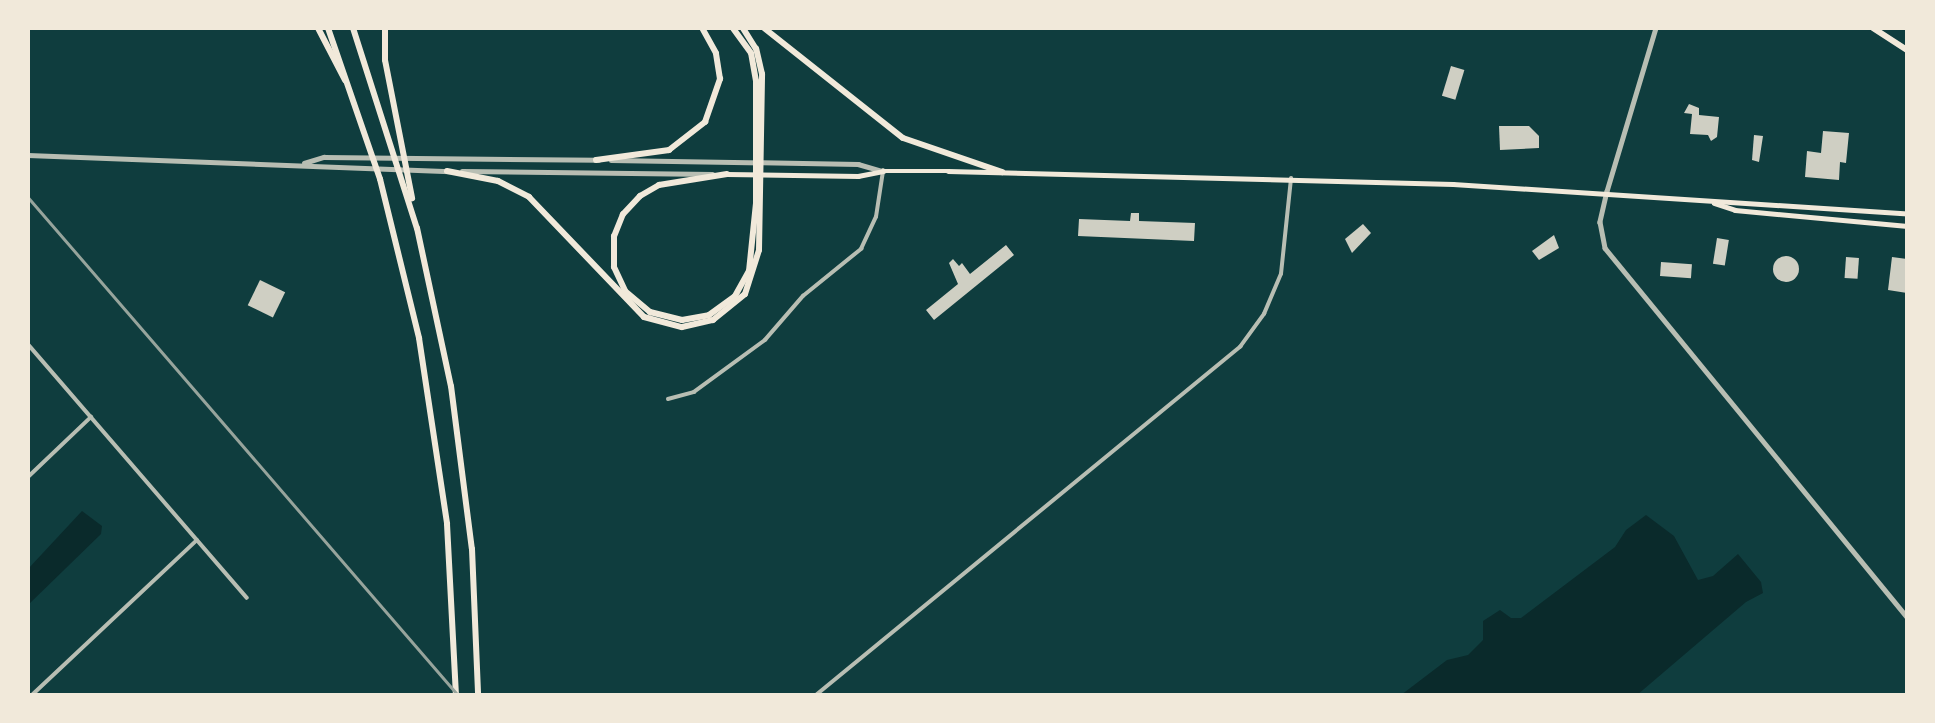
<!DOCTYPE html>
<style>
body{margin:0}
#map{position:relative;width:1935px;height:723px;overflow:hidden;background:#0f3d3e;font-family:"Source Serif 4",serif}
div>[style]{position:absolute}
.water>*{inset:0;background:#0a2a2b}
.building>*{inset:0;background:#cfcfc3;transform-origin:0 0}
.round{border-radius:50%}
.minor>*{height:3.5px;margin:-1.75px;padding:0 1.75px;transform-origin:1.75px;border-radius:1.75px;background:#b8beb3}
.tertiary>*{height:4.5px;margin:-2.25px;padding:0 2.25px;transform-origin:2.25px;border-radius:2.25px;background:#b8beb3}
.secondary>*{height:4.5px;margin:-2.25px;padding:0 2.25px;transform-origin:2.25px;border-radius:2.25px;background:#f1e9da}
.motorway>*{height:6px;margin:-3px;padding:0 3px;transform-origin:3px;border-radius:3px;background:#f1e9da}
.rail>*{height:2.5px;margin:-1.25px;padding:0 1.25px;transform-origin:1.25px;border-radius:1.25px;background:#97a49c}
span{translate:-50% -50%;white-space:nowrap;text-align:center;line-height:1.15;-webkit-text-stroke:5px #f1e9da;paint-order:stroke}
.frame{position:absolute;inset:0;border:30px solid #f1e9da;pointer-events:none}
</style>
<div id="map">
<div class="water">
<i style="clip-path:polygon(82px 511px,102px 526px,101px 534px,28px 605px,28px 569px)"></i>
<i style="clip-path:polygon(1646px 515px,1674px 536px,1698px 580px,1713px 576px,1738px 554px,1761px 582px,1763px 593px,1746px 602px,1637px 695px,1401px 695px,1447px 660px,1468px 655px,1483px 640px,1483px 621px,1500px 610px,1511px 618px,1521px 618px,1615px 547px,1626px 530px)"></i>
</div>
<div class="building">
<i style="left:1451px;top:66px;width:14px;height:31px;rotate:17deg"></i>
<i style="clip-path:polygon(1689px 104px,1699px 108px,1699px 115px,1719px 117px,1717px 137px,1711px 141px,1708px 135px,1690px 134px,1692px 114px,1684px 113px)"></i>
<i style="clip-path:polygon(1499px 126px,1529px 126px,1539px 136px,1539px 148px,1500px 150px)"></i>
<i style="clip-path:polygon(1823px 131px,1849px 133px,1846px 163px,1840px 162px,1839px 180px,1805px 177px,1807px 151px,1821px 153px)"></i>
<i style="clip-path:polygon(1754px 135px,1763px 136px,1759px 162px,1752px 160px)"></i>
<i style="clip-path:polygon(1131px 213px,1139px 213px,1139px 221px,1195px 223px,1194px 241px,1078px 236px,1079px 219px,1130px 221px)"></i>
<i style="clip-path:polygon(1363px 224px,1371px 233px,1352px 253px,1345px 239px)"></i>
<i style="clip-path:polygon(1554px 235px,1559px 248px,1539px 260px,1532px 251px)"></i>
<i style="left:1717px;top:238px;width:12px;height:26px;rotate:9deg"></i>
<i style="clip-path:polygon(1006px 245px,1014px 255px,934px 320px,926px 310px,958px 284px,949px 263px,953px 259px,959px 266px,962px 263px,970px 274px)"></i>
<i class="round" style="left:1773px;top:256px;width:26px;height:26px"></i>
<i style="left:1846px;top:257px;width:13px;height:21px;rotate:4deg"></i>
<i style="clip-path:polygon(1892px 257px,1907px 259px,1907px 293px,1888px 290px)"></i>
<i style="left:1661px;top:262px;width:31px;height:14px;rotate:4deg"></i>
<i style="left:260px;top:280px;width:28px;height:28px;rotate:26deg"></i>
</div>
<div class="minor">
<i style="left:28px;top:344px;width:335px;rotate:49.2deg"></i>
<i style="left:668px;top:399px;width:27px;rotate:-15deg"></i>
<i style="left:694px;top:392px;width:88px;rotate:-36.2deg"></i>
<i style="left:765px;top:340px;width:58px;rotate:-49.2deg"></i>
<i style="left:803px;top:296px;width:75px;rotate:-39deg"></i>
<i style="left:861px;top:249px;width:35px;rotate:-65deg"></i>
<i style="left:876px;top:217px;width:47px;rotate:-81.3deg"></i>
<i style="left:28px;top:477px;width:87px;rotate:-43.6deg"></i>
<i style="left:32px;top:695px;width:226px;rotate:-43.2deg"></i>
<i style="left:816px;top:695px;width:549px;rotate:-39.38deg"></i>
<i style="left:1240px;top:347px;width:41px;rotate:-54deg"></i>
<i style="left:1264px;top:314px;width:43px;rotate:-67deg"></i>
<i style="left:1281px;top:274px;width:96px;rotate:-84deg"></i>
</div>
<div class="tertiary">
<i style="left:1656px;top:28px;width:170px;rotate:106.7deg"></i>
<i style="left:1607px;top:191px;width:32px;rotate:103deg"></i>
<i style="left:1600px;top:222px;width:26px;rotate:79deg"></i>
<i style="left:1605px;top:248px;width:477px;rotate:50.7deg"></i>
<i style="left:28px;top:155px;width:422px;rotate:2.2deg"></i>
<i style="left:611px;top:160px;width:247px;rotate:0.9deg"></i>
<i style="left:858px;top:164px;width:26px;rotate:16deg"></i>
<i style="left:304px;top:163px;width:21px;rotate:-17deg"></i>
<i style="left:324px;top:157px;width:274px;rotate:0.6deg"></i>
<i style="left:462px;top:171px;width:250px;rotate:0.7deg"></i>
</div>
<div class="secondary">
<i style="left:727px;top:174px;width:131px;rotate:0.9deg"></i>
<i style="left:858px;top:176px;width:25px;rotate:-11deg"></i>
<i style="left:883px;top:171px;width:65px"></i>
<i style="left:948px;top:171px;width:505px;rotate:1.47deg"></i>
<i style="left:1453px;top:184px;width:455px;rotate:3.7deg"></i>
<i style="left:1714px;top:203px;width:22px;rotate:18deg"></i>
<i style="left:1735px;top:210px;width:173px;rotate:5.3deg"></i>
</div>
<div class="motorway">
<i style="left:318px;top:28px;width:59px;rotate:62.6deg"></i>
<i style="left:328px;top:28px;width:160px;rotate:71deg"></i>
<i style="left:380px;top:179px;width:164px;rotate:76.2deg"></i>
<i style="left:419px;top:338px;width:188px;rotate:81.4deg"></i>
<i style="left:447px;top:524px;width:171px;rotate:87deg"></i>
<i style="left:353px;top:28px;width:210px;rotate:72.3deg"></i>
<i style="left:417px;top:228px;width:162px;rotate:77.9deg"></i>
<i style="left:451px;top:386px;width:164px;rotate:82.7deg"></i>
<i style="left:472px;top:549px;width:146px;rotate:87.6deg"></i>
<i style="left:385px;top:28px;width:32px;rotate:90deg"></i>
<i style="left:385px;top:60px;width:141px;rotate:78.9deg"></i>
<i style="left:764px;top:28px;width:177px;rotate:38.4deg"></i>
<i style="left:903px;top:138px;width:105px;rotate:19deg"></i>
<i style="left:1873px;top:28px;width:40px;rotate:32.9deg"></i>
<i style="left:596px;top:160px;width:74px;rotate:-7.8deg"></i>
<i style="left:669px;top:150px;width:46px;rotate:-37.9deg"></i>
<i style="left:705px;top:122px;width:46px;rotate:-70.8deg"></i>
<i style="left:720px;top:79px;width:26px;rotate:-99deg"></i>
<i style="left:716px;top:53px;width:29px;rotate:-119deg"></i>
<i style="left:447px;top:171px;width:52px;rotate:11.1deg"></i>
<i style="left:498px;top:181px;width:35px;rotate:27deg"></i>
<i style="left:529px;top:197px;width:166px;rotate:46.2deg"></i>
<i style="left:644px;top:317px;width:39px;rotate:15deg"></i>
<i style="left:682px;top:327px;width:32px;rotate:-13deg"></i>
<i style="left:713px;top:320px;width:41px;rotate:-39.1deg"></i>
<i style="left:745px;top:294px;width:46px;rotate:-72.3deg"></i>
<i style="left:759px;top:250px;width:176px;rotate:-89deg"></i>
<i style="left:762px;top:74px;width:26px;rotate:-103deg"></i>
<i style="left:756px;top:49px;width:25px;rotate:-122deg"></i>
<i style="left:727px;top:174px;width:69px;rotate:170.8deg"></i>
<i style="left:659px;top:185px;width:22px;rotate:150deg"></i>
<i style="left:640px;top:196px;width:25px;rotate:133deg"></i>
<i style="left:623px;top:214px;width:24px;rotate:112deg"></i>
<i style="left:614px;top:236px;width:31px;rotate:90deg"></i>
<i style="left:614px;top:267px;width:26px;rotate:65deg"></i>
<i style="left:625px;top:291px;width:33px;rotate:40deg"></i>
<i style="left:650px;top:312px;width:33px;rotate:14deg"></i>
<i style="left:682px;top:320px;width:27px;rotate:-10deg"></i>
<i style="left:709px;top:315px;width:32px;rotate:-36deg"></i>
<i style="left:735px;top:296px;width:29px;rotate:-61deg"></i>
<i style="left:749px;top:271px;width:68px;rotate:-84.1deg"></i>
<i style="left:756px;top:203px;width:122px;rotate:-90deg"></i>
<i style="left:756px;top:81px;width:28px;rotate:-100deg"></i>
<i style="left:751px;top:53px;width:31px;rotate:-126deg"></i>
</div>
<div class="rail">
<i style="left:28px;top:197px;width:658px;rotate:49.19deg"></i>
</div>
<div class="frame"></div>
</div>
